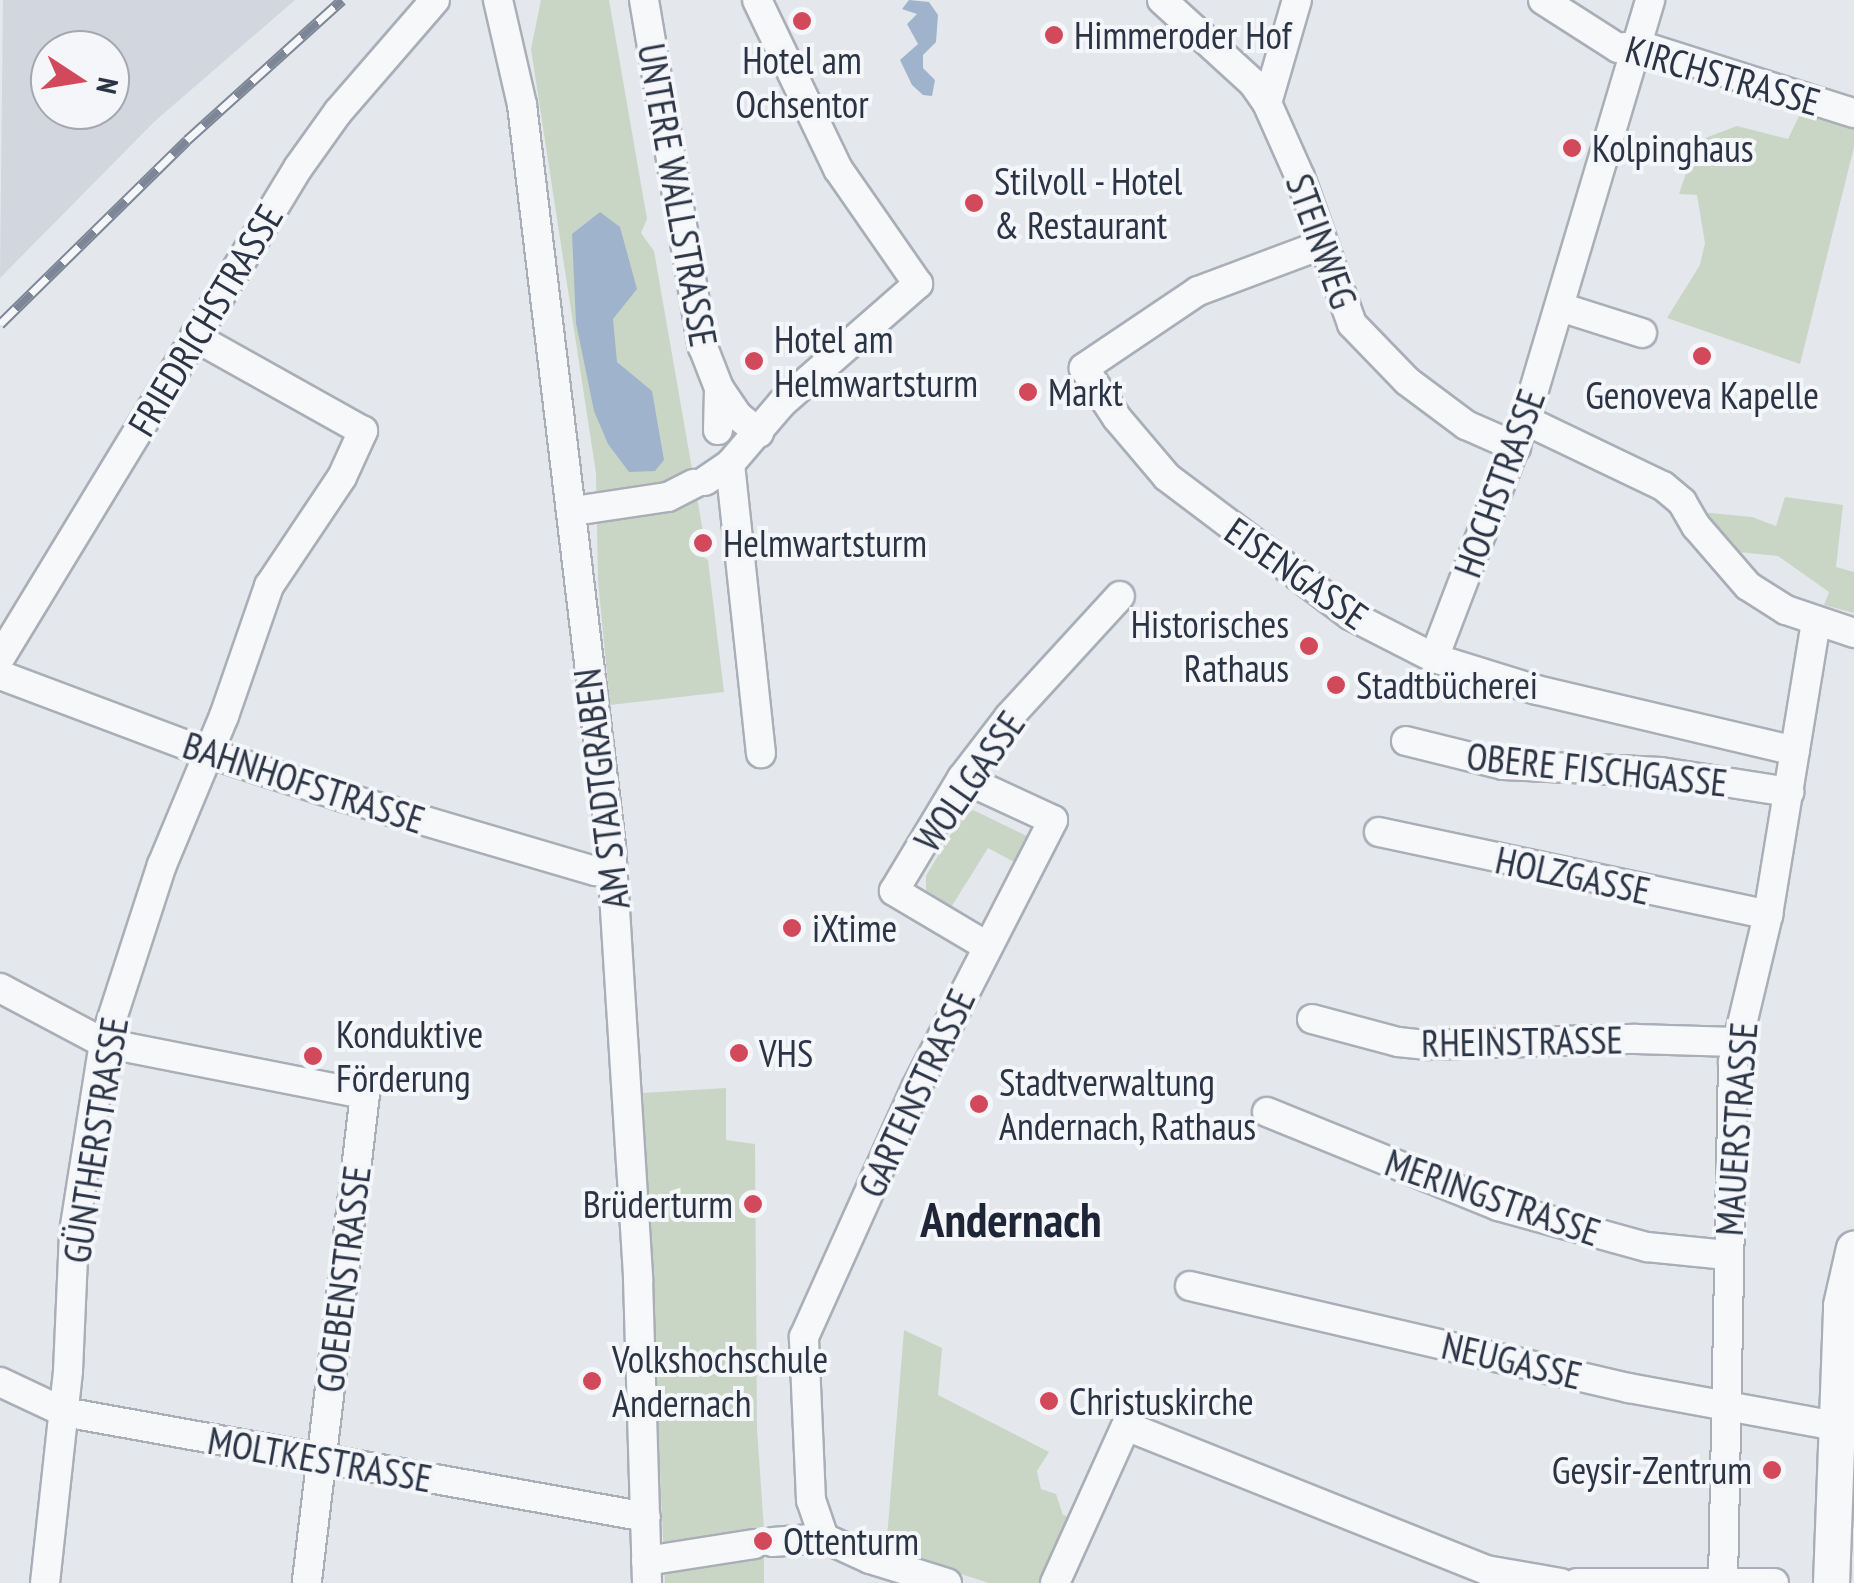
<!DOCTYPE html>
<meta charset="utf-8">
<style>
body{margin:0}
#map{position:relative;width:1854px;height:1583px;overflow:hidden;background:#e4e7ec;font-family:"PT Sans Narrow",sans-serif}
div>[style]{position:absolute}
.built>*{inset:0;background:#d2d6de}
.green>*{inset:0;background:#c9d6c5}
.water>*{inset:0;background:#9fb4cc}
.roads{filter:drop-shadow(2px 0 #a9aeb7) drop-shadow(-2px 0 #a9aeb7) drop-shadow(0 2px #a9aeb7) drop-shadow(0 -2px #a9aeb7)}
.minor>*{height:28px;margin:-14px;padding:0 14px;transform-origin:14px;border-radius:14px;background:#f7f8fa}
.tertiary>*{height:35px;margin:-17.5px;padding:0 17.5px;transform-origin:17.5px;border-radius:17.5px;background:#f7f8fa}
.rail>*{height:11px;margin-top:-5.5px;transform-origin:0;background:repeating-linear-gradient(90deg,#f4f6f9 0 22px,#7d8696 0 44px);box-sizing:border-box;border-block:2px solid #7d8696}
.dots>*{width:28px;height:28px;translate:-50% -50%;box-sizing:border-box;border:5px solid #f4f6f9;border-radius:50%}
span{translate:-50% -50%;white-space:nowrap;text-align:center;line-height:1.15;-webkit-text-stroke:8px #f4f6f9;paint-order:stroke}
.poi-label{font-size:38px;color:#2b3445}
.left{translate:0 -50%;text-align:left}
.right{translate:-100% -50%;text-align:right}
.street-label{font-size:38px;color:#2b3445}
.district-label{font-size:48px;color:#1d2536;font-weight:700}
.north{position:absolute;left:30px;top:30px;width:100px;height:100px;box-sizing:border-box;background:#f4f6f9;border:2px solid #a4a8b1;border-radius:50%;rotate:102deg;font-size:28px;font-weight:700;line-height:40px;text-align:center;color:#2b3445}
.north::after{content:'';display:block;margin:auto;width:35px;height:45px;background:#d1495b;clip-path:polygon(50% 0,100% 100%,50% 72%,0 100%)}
</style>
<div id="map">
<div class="built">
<i style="clip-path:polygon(evenodd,3px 0,295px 0,155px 121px,0 278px,3px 0,110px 50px,110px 110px,50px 110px,50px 50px,110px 50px)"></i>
</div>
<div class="green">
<i style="clip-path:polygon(541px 0,609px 0,647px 219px,641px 233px,654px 251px,703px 532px,693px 541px,693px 550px,708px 560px,724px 692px,610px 705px,598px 580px,596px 473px,531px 49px)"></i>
<i style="clip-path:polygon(1802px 110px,1854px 123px,1854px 147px,1800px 364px,1667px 318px,1700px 265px,1705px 243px,1697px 195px,1679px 194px,1697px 141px,1737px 126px,1788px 139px)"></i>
<i style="clip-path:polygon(1785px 497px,1843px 505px,1836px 567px,1854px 572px,1854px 613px,1824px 605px,1829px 592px,1778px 556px,1718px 550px,1690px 511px,1752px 517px,1776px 526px)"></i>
<i style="clip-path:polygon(973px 810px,1029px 837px,1016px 863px,988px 848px,950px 909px,926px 897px,926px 876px,961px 817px)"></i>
<i style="clip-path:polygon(726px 1088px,726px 1140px,755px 1144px,757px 1429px,764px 1530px,757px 1533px,760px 1553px,764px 1554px,764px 1583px,665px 1583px,643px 1093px)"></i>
<i style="clip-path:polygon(904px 1330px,942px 1348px,938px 1395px,1049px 1452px,1037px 1471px,1041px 1489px,1056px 1494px,1063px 1515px,1076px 1519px,1046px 1583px,989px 1583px,886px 1550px)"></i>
</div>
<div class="water">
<i style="clip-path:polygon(909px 0,929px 2px,938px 15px,936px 42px,923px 55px,923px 68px,935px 80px,932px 96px,923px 95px,912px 85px,900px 60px,918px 44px,907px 24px,917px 14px,902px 9px)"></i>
<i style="clip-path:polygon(600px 212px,620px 227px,637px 289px,613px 319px,617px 362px,652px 391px,664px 460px,655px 471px,629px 472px,608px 444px,594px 411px,576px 323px,572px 234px)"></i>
</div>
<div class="roads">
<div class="minor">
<i style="left:498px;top:0;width:108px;rotate:77.1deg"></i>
<i style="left:522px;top:105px;width:746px;rotate:83.15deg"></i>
<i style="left:611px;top:846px;width:434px;rotate:86.4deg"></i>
<i style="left:638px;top:1279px;width:304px;rotate:88.3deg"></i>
<i style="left:644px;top:0;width:352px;rotate:80.4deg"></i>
<i style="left:703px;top:347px;width:44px;rotate:68.7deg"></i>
<i style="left:719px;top:388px;width:34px;rotate:56deg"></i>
<i style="left:738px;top:416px;width:27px;rotate:39deg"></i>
<i style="left:1162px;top:0;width:123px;rotate:42.4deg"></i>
<i style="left:1253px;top:83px;width:24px;rotate:55deg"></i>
<i style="left:1267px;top:103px;width:81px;rotate:66deg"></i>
<i style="left:1300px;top:177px;width:156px;rotate:70.5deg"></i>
<i style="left:1352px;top:324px;width:79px;rotate:46deg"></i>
<i style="left:1407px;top:381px;width:74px;rotate:36.7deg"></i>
<i style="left:1466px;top:425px;width:55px;rotate:23.7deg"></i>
<i style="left:1543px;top:0;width:89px;rotate:32.6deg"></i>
<i style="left:1618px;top:48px;width:21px;rotate:-8deg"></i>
<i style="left:1639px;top:45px;width:225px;rotate:17.6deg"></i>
<i style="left:1267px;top:103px;width:107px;rotate:-73.8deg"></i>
<i style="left:1321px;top:245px;width:131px;rotate:159.5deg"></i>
<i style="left:1198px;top:291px;width:138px;rotate:146deg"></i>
<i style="left:1084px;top:368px;width:60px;rotate:56.6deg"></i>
<i style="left:1117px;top:418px;width:77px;rotate:49.7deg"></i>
<i style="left:1167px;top:477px;width:229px;rotate:37deg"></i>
<i style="left:1350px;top:615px;width:94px;rotate:27.1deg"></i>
<i style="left:1434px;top:658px;width:108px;rotate:17.3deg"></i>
<i style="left:1537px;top:690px;width:265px;rotate:13.3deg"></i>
<i style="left:1560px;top:307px;width:86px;rotate:17.6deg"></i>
<i style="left:1525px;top:420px;width:153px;rotate:25.6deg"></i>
<i style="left:1663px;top:486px;width:25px;rotate:40deg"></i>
<i style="left:1682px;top:502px;width:28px;rotate:60deg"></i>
<i style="left:1696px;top:526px;width:79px;rotate:49.1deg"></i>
<i style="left:1748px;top:586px;width:45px;rotate:32.3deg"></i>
<i style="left:1786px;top:610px;width:72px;rotate:18.7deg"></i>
<i style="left:718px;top:430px;width:42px;rotate:-88.6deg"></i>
<i style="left:730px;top:464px;width:291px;rotate:83.9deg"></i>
<i style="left:705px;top:481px;width:30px;rotate:-34deg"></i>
<i style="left:730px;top:464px;width:80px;rotate:-49.6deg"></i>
<i style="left:782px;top:403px;width:181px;rotate:-41.2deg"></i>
<i style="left:918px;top:284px;width:140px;rotate:-124.8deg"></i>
<i style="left:838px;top:169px;width:187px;rotate:-115.6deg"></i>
<i style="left:574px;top:511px;width:95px;rotate:-8.5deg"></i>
<i style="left:668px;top:497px;width:29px;rotate:-27deg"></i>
<i style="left:0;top:658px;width:574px;rotate:-58.69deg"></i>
<i style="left:298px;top:168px;width:69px;rotate:-54.5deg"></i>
<i style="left:338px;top:112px;width:148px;rotate:-49.1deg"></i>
<i style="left:1434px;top:658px;width:255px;rotate:-69.1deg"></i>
<i style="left:1525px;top:420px;width:438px;rotate:-73.4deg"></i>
<i style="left:0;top:675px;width:222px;rotate:20.6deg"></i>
<i style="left:208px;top:753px;width:139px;rotate:18deg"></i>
<i style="left:340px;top:796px;width:266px;rotate:16.4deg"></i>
<i style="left:595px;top:871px;width:18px;rotate:-9deg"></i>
<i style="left:1406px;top:741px;width:100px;rotate:13.9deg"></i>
<i style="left:1503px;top:765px;width:158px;rotate:2.5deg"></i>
<i style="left:1661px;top:772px;width:130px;rotate:8.9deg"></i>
<i style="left:1379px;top:832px;width:398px;rotate:12deg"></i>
<i style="left:985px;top:945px;width:106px;rotate:-149.3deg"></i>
<i style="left:894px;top:891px;width:132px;rotate:-59deg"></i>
<i style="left:962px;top:778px;width:77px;rotate:-52.4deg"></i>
<i style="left:1009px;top:717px;width:164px;rotate:-47.5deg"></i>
<i style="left:0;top:988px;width:118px;rotate:27.9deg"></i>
<i style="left:104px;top:1043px;width:266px;rotate:11.1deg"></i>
<i style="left:365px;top:1094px;width:492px;rotate:96.8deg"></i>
<i style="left:1312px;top:1019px;width:89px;rotate:15deg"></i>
<i style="left:1398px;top:1042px;width:30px;rotate:6deg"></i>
<i style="left:1428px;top:1045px;width:208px;rotate:-1.7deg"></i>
<i style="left:1636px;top:1039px;width:99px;rotate:1.7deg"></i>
<i style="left:1267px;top:1112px;width:249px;rotate:22.1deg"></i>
<i style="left:1498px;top:1206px;width:155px;rotate:15.4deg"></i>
<i style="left:1647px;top:1247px;width:80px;rotate:5.7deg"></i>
<i style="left:1190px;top:1286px;width:451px;rotate:13.1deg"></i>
<i style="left:1629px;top:1388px;width:210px;rotate:10.4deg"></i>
<i style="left:0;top:1382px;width:71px;rotate:25.1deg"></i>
<i style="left:64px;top:1412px;width:591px;rotate:10.23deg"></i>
<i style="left:773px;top:1542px;width:51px;rotate:-4.5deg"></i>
<i style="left:646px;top:1561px;width:109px;rotate:-8.9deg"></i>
<i style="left:45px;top:1583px;width:213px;rotate:-83.8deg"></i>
<i style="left:68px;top:1371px;width:139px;rotate:-87.5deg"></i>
<i style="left:74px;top:1232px;width:191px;rotate:-81deg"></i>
<i style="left:104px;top:1043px;width:187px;rotate:-72deg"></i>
<i style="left:162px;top:865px;width:161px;rotate:-67.4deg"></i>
<i style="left:224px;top:716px;width:138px;rotate:-70.9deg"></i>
<i style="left:269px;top:586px;width:131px;rotate:-56.2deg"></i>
<i style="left:342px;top:477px;width:51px;rotate:-65.5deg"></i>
<i style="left:363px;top:431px;width:193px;rotate:-150.8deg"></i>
<i style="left:947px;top:1583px;width:81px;rotate:-162.7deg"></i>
<i style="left:870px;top:1559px;width:51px;rotate:-155.5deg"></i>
<i style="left:824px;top:1538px;width:40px;rotate:-108.9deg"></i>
<i style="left:811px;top:1500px;width:163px;rotate:-92.5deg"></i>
<i style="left:804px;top:1337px;width:273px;rotate:-65.8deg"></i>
<i style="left:916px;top:1088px;width:301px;rotate:-62.9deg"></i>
<i style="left:1053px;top:820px;width:100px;rotate:-155.2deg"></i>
<i style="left:1055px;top:1583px;width:172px;rotate:-65.7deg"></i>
<i style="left:1126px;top:1426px;width:388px;rotate:21.8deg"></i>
<i style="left:1486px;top:1570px;width:76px;rotate:9.8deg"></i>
<i style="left:1577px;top:1583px;width:197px"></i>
<i style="left:1723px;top:1583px;width:521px;rotate:-88.9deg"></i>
<i style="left:1733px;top:1062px;width:151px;rotate:-76.6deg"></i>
<i style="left:1768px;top:915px;width:296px;rotate:-80.7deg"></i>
</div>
<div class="tertiary">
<i style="left:1831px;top:1583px;width:278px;rotate:-87.9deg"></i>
<i style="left:1841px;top:1305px;width:58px;rotate:-77.2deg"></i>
</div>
</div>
<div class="rail">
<i style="left:0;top:324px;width:262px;rotate:-44.5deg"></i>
<i style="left:187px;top:140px;width:209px;rotate:-42.1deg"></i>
</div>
<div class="dots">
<i style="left:802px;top:21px;background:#d1495b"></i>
<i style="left:1054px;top:35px;background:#d1495b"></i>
<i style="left:1572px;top:148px;background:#d1495b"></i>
<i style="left:974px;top:203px;background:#d1495b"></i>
<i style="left:1702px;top:356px;background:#d1495b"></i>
<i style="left:754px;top:361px;background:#d1495b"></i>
<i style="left:1028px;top:392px;background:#d1495b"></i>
<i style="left:703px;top:543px;background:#d1495b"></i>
<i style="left:1309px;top:646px;background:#d1495b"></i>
<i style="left:1336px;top:685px;background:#d1495b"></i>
<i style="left:792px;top:928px;background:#d1495b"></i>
<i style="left:739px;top:1053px;background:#d1495b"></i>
<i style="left:313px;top:1056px;background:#d1495b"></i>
<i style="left:979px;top:1104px;background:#d1495b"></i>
<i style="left:753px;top:1204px;background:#d1495b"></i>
<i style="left:592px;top:1381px;background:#d1495b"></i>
<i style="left:1049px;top:1401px;background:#d1495b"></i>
<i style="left:1772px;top:1470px;background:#d1495b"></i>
<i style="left:763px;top:1541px;background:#d1495b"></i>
</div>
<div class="poi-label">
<span class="left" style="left:1074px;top:35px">Himmeroder Hof</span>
<span style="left:802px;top:82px">Hotel am<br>Ochsentor</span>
<span class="left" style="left:1592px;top:148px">Kolpinghaus</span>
<span class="left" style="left:994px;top:203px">Stilvoll - Hotel<br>&amp; Restaurant</span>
<span class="left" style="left:774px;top:361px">Hotel am<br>Helmwartsturm</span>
<span class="left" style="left:1048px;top:392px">Markt</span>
<span style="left:1702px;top:395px">Genoveva Kapelle</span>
<span class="left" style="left:723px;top:543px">Helmwartsturm</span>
<span class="right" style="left:1289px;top:646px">Historisches<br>Rathaus</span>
<span class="left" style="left:1356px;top:685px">Stadtbücherei</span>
<span class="left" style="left:812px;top:928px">iXtime</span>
<span class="left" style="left:336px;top:1056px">Konduktive<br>Förderung</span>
<span class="left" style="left:759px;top:1053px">VHS</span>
<span class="left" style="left:999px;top:1104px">Stadtverwaltung<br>Andernach, Rathaus</span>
<span class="right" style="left:733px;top:1204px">Brüderturm</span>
<span class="left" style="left:612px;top:1381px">Volkshochschule<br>Andernach</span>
<span class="left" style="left:1069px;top:1401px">Christuskirche</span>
<span class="right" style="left:1752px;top:1470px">Geysir-Zentrum</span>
<span class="left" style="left:783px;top:1541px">Ottenturm</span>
</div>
<div class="street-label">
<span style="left:1723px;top:75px;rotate:16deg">KIRCHSTRASSE</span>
<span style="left:678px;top:195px;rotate:80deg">UNTERE WALLSTRASSE</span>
<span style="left:1322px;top:241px;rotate:70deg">STEINWEG</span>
<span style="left:205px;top:320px;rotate:-59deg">FRIEDRICHSTRASSE</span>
<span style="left:1499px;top:483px;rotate:-70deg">HOCHSTRASSE</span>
<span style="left:1297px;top:573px;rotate:35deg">EISENGASSE</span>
<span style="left:1597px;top:769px;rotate:6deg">OBERE FISCHGASSE</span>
<span style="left:969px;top:781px;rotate:-55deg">WOLLGASSE</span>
<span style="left:304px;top:782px;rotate:18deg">BAHNHOFSTRASSE</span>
<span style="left:601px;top:789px;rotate:-97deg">AM STADTGRABEN</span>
<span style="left:1573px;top:875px;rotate:12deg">HOLZGASSE</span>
<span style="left:1522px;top:1041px;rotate:-1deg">RHEINSTRASSE</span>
<span style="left:916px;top:1093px;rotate:-65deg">GARTENSTRASSE</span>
<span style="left:1736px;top:1129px;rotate:-86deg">MAUERSTRASSE</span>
<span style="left:95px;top:1140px;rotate:-81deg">GÜNTHERSTRASSE</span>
<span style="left:1493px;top:1197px;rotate:19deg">MERINGSTRASSE</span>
<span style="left:343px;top:1279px;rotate:-83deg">GOEBENSTRASSE</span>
<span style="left:1512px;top:1360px;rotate:13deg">NEUGASSE</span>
<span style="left:320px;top:1459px;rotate:10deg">MOLTKESTRASSE</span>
</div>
<div class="district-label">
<span style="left:1011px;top:1220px">Andernach</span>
</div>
<div class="north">N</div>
</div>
